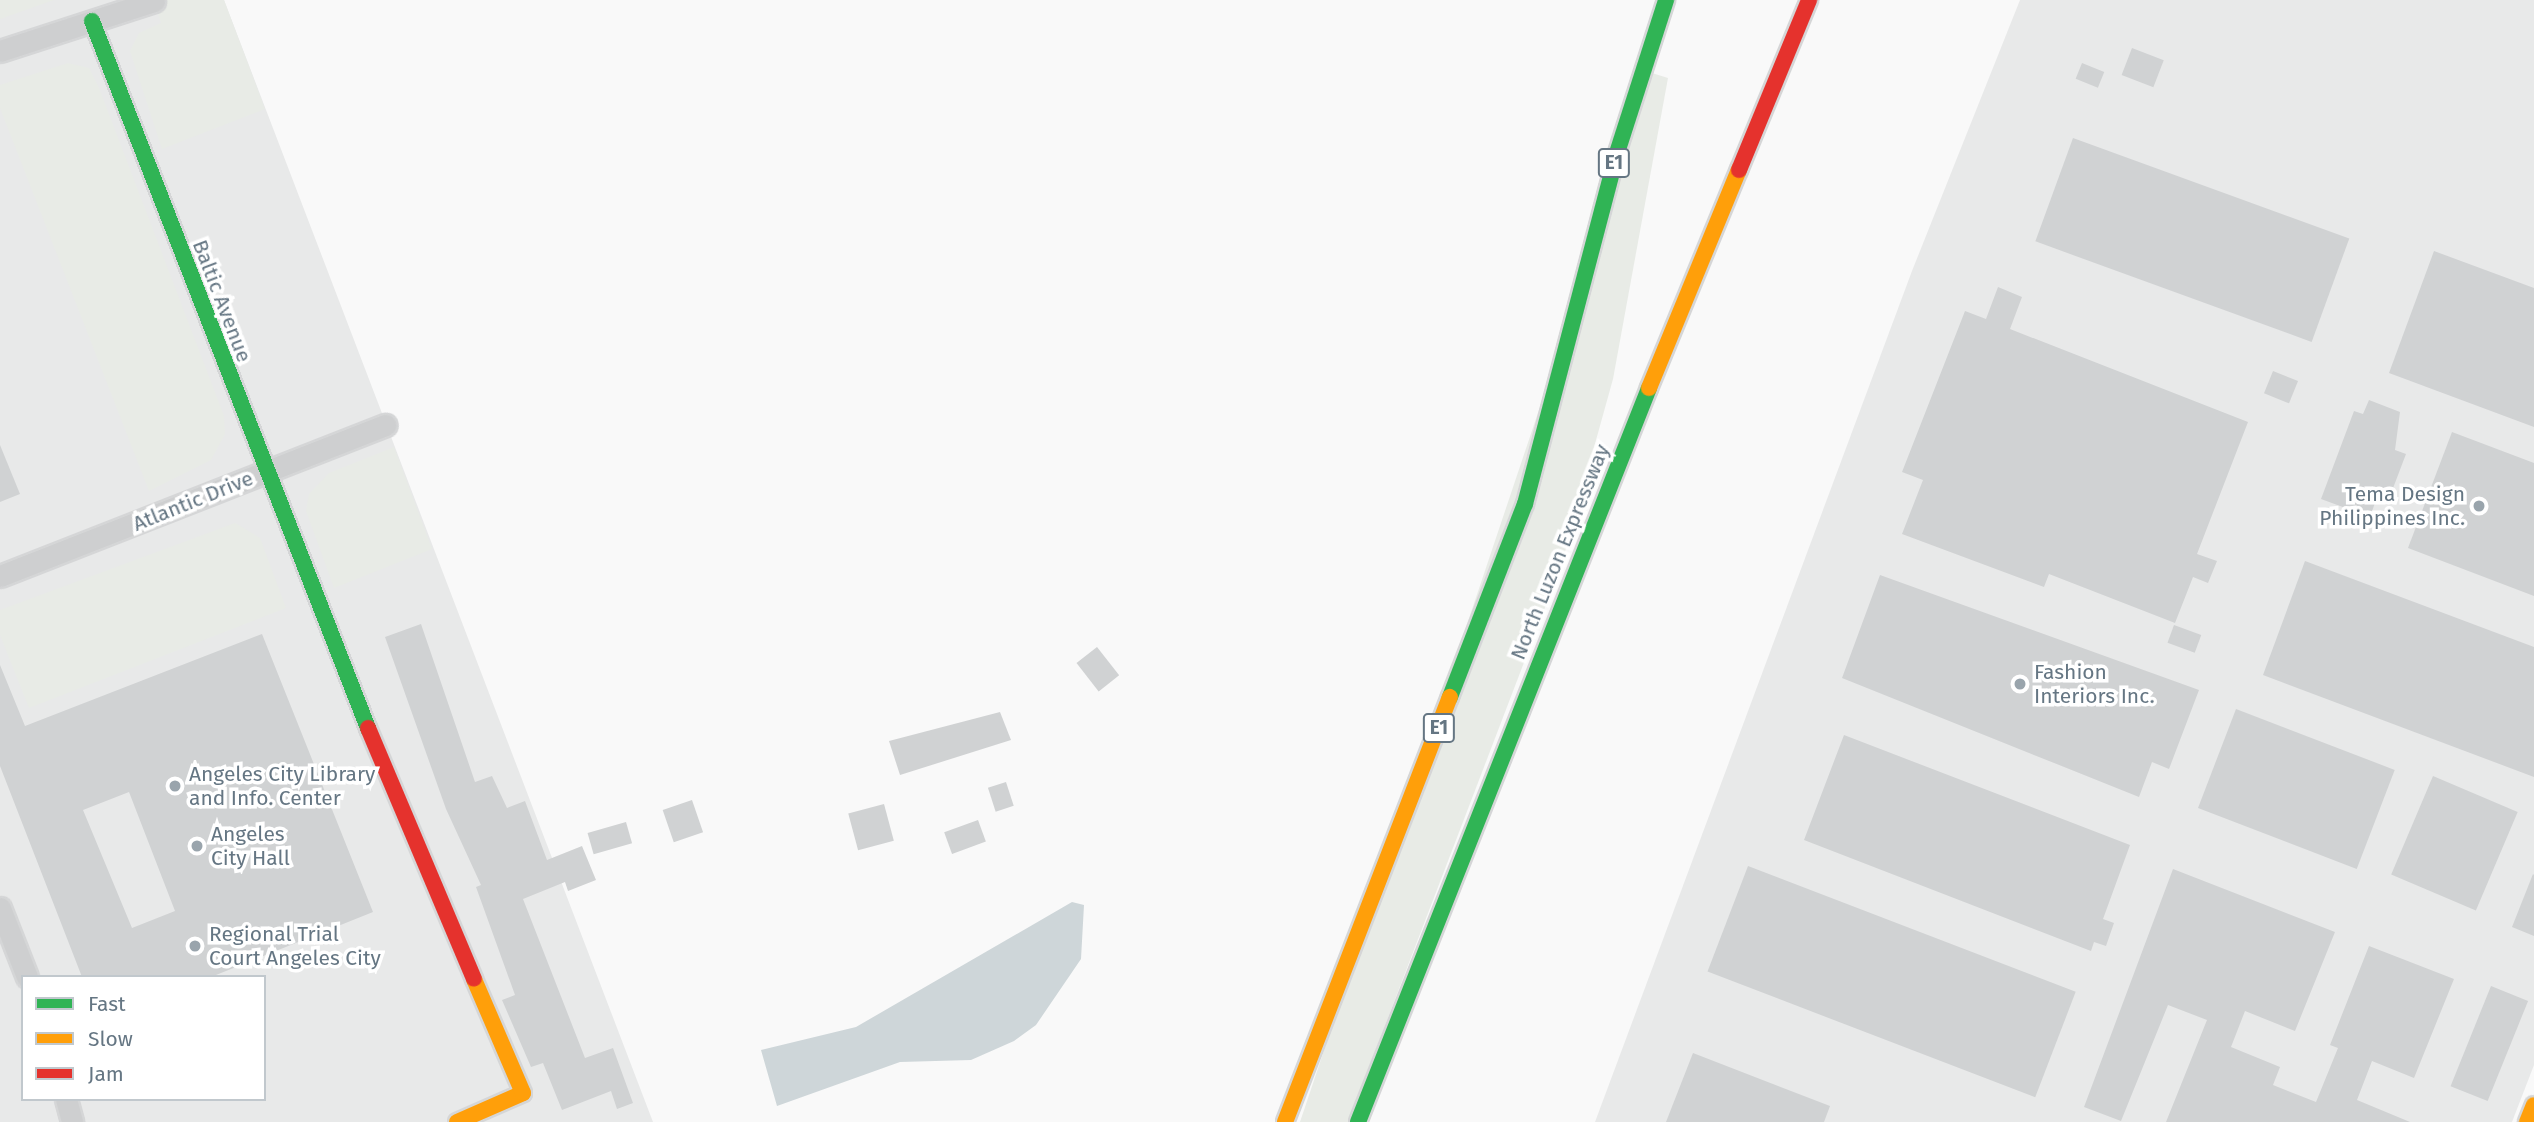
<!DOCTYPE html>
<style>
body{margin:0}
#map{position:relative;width:2534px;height:1122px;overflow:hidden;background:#f9f9f9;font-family:"Fira Sans",sans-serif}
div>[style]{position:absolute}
.built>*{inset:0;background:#e8e9e9}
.green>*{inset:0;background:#e8ebe6}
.water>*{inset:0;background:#ced6d9}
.building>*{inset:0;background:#d0d2d3;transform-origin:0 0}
.roads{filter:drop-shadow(2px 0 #d5d6d7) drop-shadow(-2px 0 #d5d6d7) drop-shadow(0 2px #d5d6d7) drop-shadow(0 -2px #d5d6d7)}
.street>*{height:21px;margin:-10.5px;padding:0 10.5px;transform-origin:10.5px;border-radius:10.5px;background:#cecfd0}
.fast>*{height:16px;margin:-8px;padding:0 8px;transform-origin:8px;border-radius:8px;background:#30b455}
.slow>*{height:16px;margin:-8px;padding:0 8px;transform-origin:8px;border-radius:8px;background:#ff9f0a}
.jam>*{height:16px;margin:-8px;padding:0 8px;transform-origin:8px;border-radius:8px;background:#e5322d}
.dots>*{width:19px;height:19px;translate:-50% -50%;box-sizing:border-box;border:4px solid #fff;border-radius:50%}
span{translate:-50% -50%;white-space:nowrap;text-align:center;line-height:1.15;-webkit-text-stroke:7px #fff;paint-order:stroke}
.shield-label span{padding:2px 5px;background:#fff;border:2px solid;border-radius:5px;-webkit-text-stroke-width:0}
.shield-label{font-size:19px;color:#657683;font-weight:700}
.street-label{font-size:21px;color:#657683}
.poi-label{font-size:21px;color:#657683}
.right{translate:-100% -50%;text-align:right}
.left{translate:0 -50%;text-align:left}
.legend{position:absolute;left:21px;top:975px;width:245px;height:126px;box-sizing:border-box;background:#fff;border:2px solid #c1c8cd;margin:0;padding:9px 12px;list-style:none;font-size:21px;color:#657683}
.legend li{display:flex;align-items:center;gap:14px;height:35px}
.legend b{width:35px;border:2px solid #c1c8cd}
</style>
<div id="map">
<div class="built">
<i style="clip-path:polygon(evenodd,0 0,224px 0,653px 1122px,0 1122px,0 0,23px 977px,264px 977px,264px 1099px,23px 1099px,23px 977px)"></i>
<i style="clip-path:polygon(2020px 0,2534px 0,2534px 1065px,2512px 1122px,1595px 1122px,1912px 271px)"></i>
</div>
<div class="green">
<i style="clip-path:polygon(0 0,54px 0,0 19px)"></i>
<i style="clip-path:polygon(154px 0,224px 0,265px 109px,162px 149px,130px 51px,139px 33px,161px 23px)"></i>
<i style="clip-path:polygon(68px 63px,89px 68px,99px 88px,224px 416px,225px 434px,211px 460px,149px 491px,0 108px,0 85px)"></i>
<i style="clip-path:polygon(1652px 73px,1668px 78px,1613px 379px,1561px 566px,1348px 1122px,1300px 1122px)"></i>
<i style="clip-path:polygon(394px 447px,432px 549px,334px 588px,306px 511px,309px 494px,329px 473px)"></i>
<i style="clip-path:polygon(235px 523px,260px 538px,286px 608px,29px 708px,0 635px,0 610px)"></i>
</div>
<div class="water">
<i style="clip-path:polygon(1072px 902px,1084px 905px,1081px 959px,1036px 1025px,1014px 1041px,971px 1060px,900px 1062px,777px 1106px,761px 1050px,856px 1027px)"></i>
</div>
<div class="building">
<i style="left:2132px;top:48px;width:34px;height:29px;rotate:21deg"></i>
<i style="left:2082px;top:63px;width:24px;height:17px;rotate:22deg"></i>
<i style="left:2073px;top:138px;width:294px;height:110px;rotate:20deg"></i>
<i style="clip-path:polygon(2434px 251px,2534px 288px,2534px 427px,2389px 373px)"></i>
<i style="clip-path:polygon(1998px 287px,2022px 297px,2010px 329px,2248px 422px,2197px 554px,2217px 561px,2208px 583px,2193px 577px,2175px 623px,2049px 574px,2044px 587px,1902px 534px,1923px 480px,1902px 472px,1965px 311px,1986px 319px)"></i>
<i style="left:2273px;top:371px;width:27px;height:24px;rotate:22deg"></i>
<i style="clip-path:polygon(2369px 400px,2400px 412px,2395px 450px,2406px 454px,2387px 504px,2376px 500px,2370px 517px,2321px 499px,2354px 411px,2363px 414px)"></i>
<i style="clip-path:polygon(2452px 432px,2534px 463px,2534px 596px,2408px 548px)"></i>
<i style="clip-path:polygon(0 445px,20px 494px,0 502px)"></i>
<i style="clip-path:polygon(2305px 561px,2534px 647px,2534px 777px,2263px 675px)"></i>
<i style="clip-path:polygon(1880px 575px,2199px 690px,2169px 769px,2152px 762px,2139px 797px,1842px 678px)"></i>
<i style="clip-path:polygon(421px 624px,475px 782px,492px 776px,507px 808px,525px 801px,547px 860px,582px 846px,596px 880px,568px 891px,565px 882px,523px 899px,585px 1058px,613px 1048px,633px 1103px,617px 1109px,611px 1091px,562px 1110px,543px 1063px,531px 1067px,502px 1000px,515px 995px,476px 887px,481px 885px,446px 809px,385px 637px)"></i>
<i style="left:2174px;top:625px;width:29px;height:19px;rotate:20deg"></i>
<i style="clip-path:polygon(evenodd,262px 634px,373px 912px,211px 977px,82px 977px,0 766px,0 665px,25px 726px,262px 634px,129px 792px,175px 911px,132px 928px,83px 810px,129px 792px)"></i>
<i style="left:1097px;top:647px;width:36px;height:26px;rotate:52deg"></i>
<i style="left:2236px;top:709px;width:170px;height:106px;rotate:21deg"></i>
<i style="clip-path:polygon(1000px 712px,1011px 740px,900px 775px,889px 741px)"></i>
<i style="clip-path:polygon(1844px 735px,2130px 845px,2103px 919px,2114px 923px,2106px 946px,2094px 942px,2091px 951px,1804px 840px)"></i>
<i style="left:2433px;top:776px;width:92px;height:107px;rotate:23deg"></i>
<i style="left:1006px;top:782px;width:25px;height:19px;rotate:72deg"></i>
<i style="left:692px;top:800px;width:34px;height:31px;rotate:71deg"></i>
<i style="left:884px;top:804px;width:38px;height:37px;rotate:75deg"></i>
<i style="left:978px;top:820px;width:23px;height:36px;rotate:70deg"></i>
<i style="left:626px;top:822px;width:22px;height:40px;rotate:74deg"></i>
<i style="left:1748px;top:866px;width:351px;height:113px;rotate:21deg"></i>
<i style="clip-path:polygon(2173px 869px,2335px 932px,2295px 1031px,2245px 1011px,2231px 1047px,2280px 1067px,2273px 1085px,2316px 1102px,2338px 1048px,2330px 1045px,2369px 946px,2454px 979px,2414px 1078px,2372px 1061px,2357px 1100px,2410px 1122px,2166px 1122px,2207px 1020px,2168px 1005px,2121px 1121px,2084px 1107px)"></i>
<i style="clip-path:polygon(2533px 874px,2534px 875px,2534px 936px,2512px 927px)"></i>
<i style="left:2491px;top:986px;width:40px;height:108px;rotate:22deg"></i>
<i style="clip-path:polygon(1693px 1053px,1830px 1106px,1824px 1122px,1666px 1122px)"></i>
</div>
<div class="roads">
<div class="street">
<i style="left:0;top:51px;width:162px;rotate:-18deg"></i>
<i style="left:0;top:576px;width:414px;rotate:-21.4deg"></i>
<i style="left:0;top:908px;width:74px;rotate:68.6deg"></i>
<i style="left:66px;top:1099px;width:24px;rotate:75deg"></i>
</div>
<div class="fast">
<i style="left:92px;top:21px;width:759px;rotate:68.68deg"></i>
<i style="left:1450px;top:697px;width:207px;rotate:-68.8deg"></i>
<i style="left:1525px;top:504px;width:360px;rotate:-75.3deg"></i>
<i style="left:1616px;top:156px;width:164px;rotate:-72.2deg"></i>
<i style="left:1358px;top:1122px;width:790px;rotate:-68.37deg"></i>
</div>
<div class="slow">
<i style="left:1649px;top:388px;width:236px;rotate:-67.6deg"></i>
<i style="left:457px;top:1122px;width:72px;rotate:-23.7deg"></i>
<i style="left:523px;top:1093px;width:124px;rotate:-113.3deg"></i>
<i style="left:1285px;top:1122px;width:456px;rotate:-68.8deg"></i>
<i style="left:2527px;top:1122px;width:18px;rotate:-68deg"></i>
</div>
<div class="jam">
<i style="left:1739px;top:170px;width:184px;rotate:-67.6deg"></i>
<i style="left:368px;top:728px;width:272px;rotate:67.1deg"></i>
</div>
</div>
<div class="dots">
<i style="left:2479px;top:506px;background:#99a4ac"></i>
<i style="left:2020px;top:684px;background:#99a4ac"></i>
<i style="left:175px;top:786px;background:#99a4ac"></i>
<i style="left:197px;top:846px;background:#99a4ac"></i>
<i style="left:195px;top:946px;background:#99a4ac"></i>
</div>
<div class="shield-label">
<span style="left:1614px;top:163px">E1</span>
<span style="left:1439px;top:728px">E1</span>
</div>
<div class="street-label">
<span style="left:222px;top:301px;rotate:69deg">Baltic Avenue</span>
<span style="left:193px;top:501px;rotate:-22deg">Atlantic Drive</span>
<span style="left:1560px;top:552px;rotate:-68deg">North Luzon Expressway</span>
</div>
<div class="poi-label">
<span class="right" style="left:2465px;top:506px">Tema Design<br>Philippines Inc.</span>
<span class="left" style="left:2034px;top:684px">Fashion<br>Interiors Inc.</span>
<span class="left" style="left:189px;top:786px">Angeles City Library<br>and Info. Center</span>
<span class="left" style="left:211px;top:846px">Angeles<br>City Hall</span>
<span class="left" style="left:209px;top:946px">Regional Trial<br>Court Angeles City</span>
</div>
<ul class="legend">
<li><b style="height:9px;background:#30b455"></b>Fast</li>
<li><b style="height:9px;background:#ff9f0a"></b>Slow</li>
<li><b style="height:9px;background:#e5322d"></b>Jam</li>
</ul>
</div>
